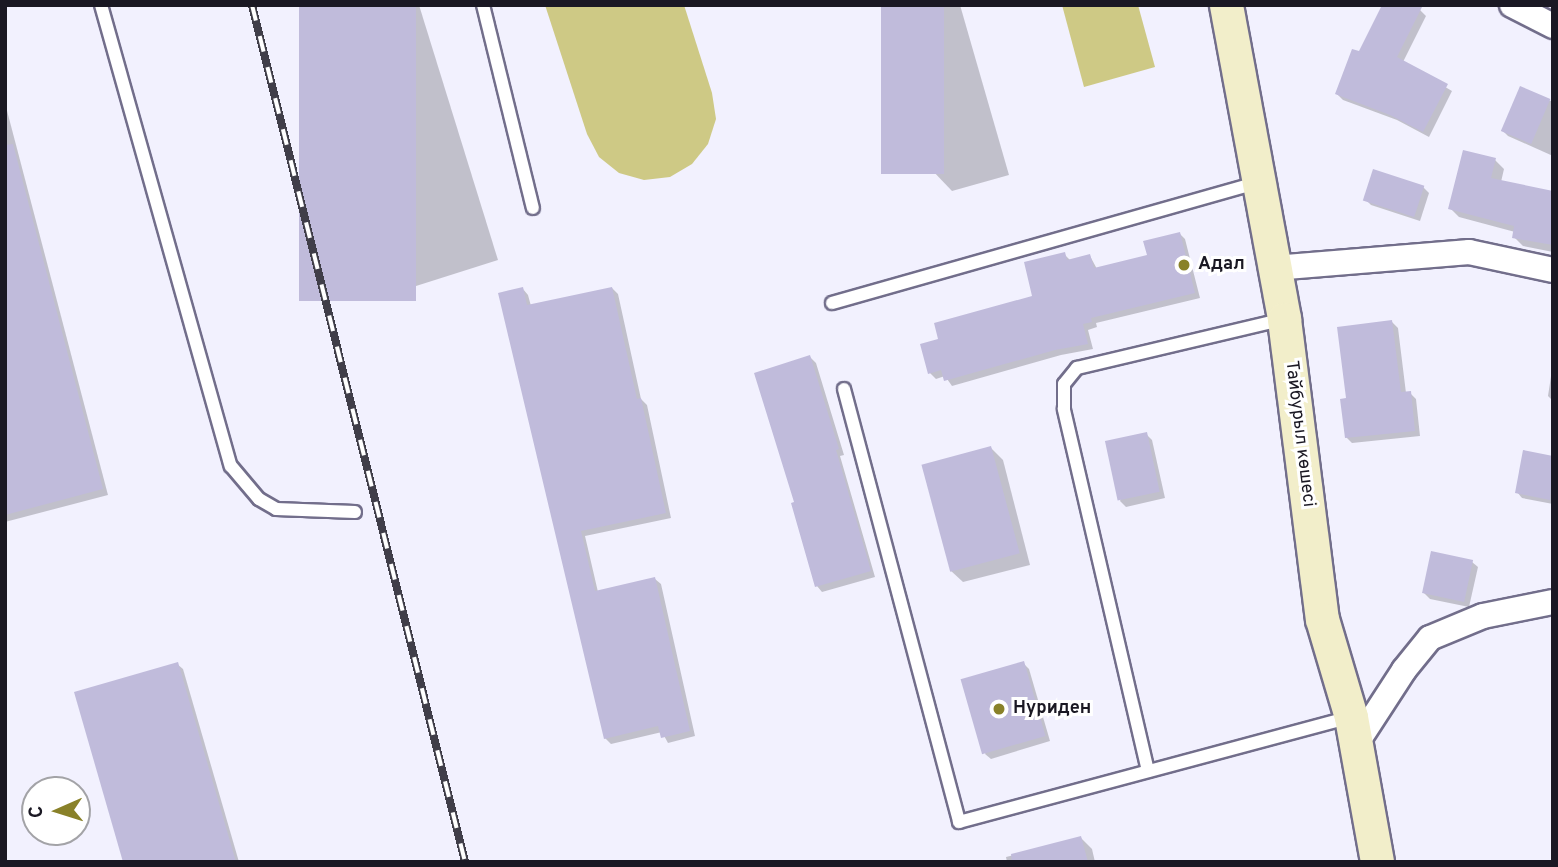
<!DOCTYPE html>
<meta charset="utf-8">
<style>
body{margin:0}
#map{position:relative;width:1558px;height:867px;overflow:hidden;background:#f2f1fe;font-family:Overpass,sans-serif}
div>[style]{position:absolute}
.green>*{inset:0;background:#cec985}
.shadow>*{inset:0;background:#0003}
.building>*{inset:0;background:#c0bbdb;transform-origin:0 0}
.roads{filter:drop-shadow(2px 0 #726e8b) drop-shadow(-2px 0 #726e8b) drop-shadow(0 2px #726e8b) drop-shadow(0 -2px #726e8b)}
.service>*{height:12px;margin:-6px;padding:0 6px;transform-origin:6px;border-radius:6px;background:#fff}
.minor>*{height:24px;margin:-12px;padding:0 12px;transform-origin:12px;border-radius:12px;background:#fff}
.secondary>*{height:33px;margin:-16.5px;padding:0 16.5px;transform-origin:16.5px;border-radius:16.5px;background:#f2eeca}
.rail>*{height:8px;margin-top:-4px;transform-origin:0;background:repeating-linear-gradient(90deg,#fff 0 16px,#403e49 0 32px);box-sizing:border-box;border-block:2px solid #403e49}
.dots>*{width:19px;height:19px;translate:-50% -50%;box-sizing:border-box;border:4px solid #fff;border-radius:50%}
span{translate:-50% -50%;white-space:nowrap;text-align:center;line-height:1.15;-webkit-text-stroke:6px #fff;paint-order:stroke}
.poi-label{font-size:18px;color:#1a1823;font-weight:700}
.left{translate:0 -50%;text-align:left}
.street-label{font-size:18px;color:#1a1823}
.frame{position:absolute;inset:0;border:7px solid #1a1823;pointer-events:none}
.north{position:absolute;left:21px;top:776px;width:70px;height:70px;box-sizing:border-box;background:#fff;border:2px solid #a3a3a7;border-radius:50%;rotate:267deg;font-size:19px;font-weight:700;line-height:28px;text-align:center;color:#1a1823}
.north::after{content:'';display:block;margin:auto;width:24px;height:32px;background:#898129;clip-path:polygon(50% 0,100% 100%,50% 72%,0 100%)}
</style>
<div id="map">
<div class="green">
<i style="clip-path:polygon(545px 5px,684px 5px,712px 93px,716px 119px,708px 144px,692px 164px,670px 177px,644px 180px,619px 173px,599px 157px,587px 134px)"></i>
<i style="clip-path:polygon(1062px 5px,1138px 5px,1155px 67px,1084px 87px)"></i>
</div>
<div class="shadow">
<i style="clip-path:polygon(301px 5px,419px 5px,498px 260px,394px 293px,388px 287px)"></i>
<i style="clip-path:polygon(882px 5px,960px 5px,1009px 175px,952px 191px,929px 167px)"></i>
<i style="clip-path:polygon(1420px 10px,1426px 16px,1403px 62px,1452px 91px,1429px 137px,1397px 120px,1343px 100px,1337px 94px,1360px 54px)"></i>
<i style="clip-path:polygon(1521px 88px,1553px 102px,1553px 156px,1508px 136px,1502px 130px)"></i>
<i style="clip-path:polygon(5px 103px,108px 495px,5px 522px)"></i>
<i style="clip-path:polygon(1495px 160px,1504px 169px,1501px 182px,1553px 192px,1553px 252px,1523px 246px,1514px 237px,1515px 232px,1459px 217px,1450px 208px)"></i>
<i style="clip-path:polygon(1423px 187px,1429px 193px,1420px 221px,1371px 205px,1365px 199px)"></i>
<i style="clip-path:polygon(1180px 234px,1185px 239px,1200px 298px,1096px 323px,1097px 327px,1088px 330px,1093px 349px,1061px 355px,952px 386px,945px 376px,936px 379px,930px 373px,940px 340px,1034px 297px,1064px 254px,1071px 261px,1090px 256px,1097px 269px,1149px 257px)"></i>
<i style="clip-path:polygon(612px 288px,618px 294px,641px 399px,647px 405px,671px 518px,585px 536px,598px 592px,655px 579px,661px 584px,695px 736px,668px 743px,662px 732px,611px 744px,605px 738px,523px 289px,528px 295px,531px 306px)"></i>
<i style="clip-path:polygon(1392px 322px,1398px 328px,1406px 393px,1410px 393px,1416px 399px,1420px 436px,1352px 443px,1346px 437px,1348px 400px)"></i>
<i style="clip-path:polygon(810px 357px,816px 363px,844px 455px,840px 456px,875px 577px,822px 592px,817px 586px)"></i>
<i style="clip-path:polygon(1553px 363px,1553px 401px,1548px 396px)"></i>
<i style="clip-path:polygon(1146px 434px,1152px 440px,1165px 498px,1126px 507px,1120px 501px)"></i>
<i style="clip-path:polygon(991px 448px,1003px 460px,1030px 565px,963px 582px,950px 570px)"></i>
<i style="clip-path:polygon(1553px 457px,1553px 504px,1522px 498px,1517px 492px)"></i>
<i style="clip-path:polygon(1472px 562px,1478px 567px,1469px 607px,1430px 599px,1424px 593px)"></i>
<i style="clip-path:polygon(1023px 663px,1029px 669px,1050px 741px,991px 759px,985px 754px)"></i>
<i style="clip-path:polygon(177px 664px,183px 669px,239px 862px,125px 862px)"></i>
<i style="clip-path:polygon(1081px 838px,1092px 849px,1095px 862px,1007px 862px,1006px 857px)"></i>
</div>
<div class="building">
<i style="left:299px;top:5px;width:117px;height:296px"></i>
<i style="left:881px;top:5px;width:63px;height:169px"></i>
<i style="clip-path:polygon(1382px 5px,1423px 5px,1397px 57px,1448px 84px,1423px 132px,1390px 115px,1335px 94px,1352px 49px,1359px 51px)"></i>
<i style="left:1520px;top:86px;width:33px;height:49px;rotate:23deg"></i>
<i style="clip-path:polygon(13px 144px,103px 489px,5px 515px,5px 145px)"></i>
<i style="clip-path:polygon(1463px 150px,1496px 158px,1491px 178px,1553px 191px,1553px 245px,1512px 238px,1514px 226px,1448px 209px)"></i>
<i style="left:1373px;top:169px;width:54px;height:33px;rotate:18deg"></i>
<i style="clip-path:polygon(1180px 232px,1195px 293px,1091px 318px,1092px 322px,1083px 324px,1088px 344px,1055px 350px,944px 381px,941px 370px,928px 374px,920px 344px,938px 339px,934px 323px,1032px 296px,1024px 262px,1065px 252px,1067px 260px,1090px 254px,1094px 268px,1147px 255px,1143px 241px)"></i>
<i style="clip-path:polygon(523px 287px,527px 305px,612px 287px,637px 399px,641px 398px,666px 513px,581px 531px,595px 591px,655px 577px,690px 731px,661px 738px,658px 726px,604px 739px,498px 293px)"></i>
<i style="clip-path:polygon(1392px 320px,1401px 392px,1411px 391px,1415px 431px,1345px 438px,1340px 399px,1346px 398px,1337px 327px)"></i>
<i style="clip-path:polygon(810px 355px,839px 449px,836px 450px,871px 571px,815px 587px,791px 503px,794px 502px,754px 373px)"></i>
<i style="left:1147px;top:432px;width:61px;height:43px;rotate:78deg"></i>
<i style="left:991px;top:446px;width:111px;height:72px;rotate:75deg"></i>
<i style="clip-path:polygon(1523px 450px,1553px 456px,1550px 500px,1515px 493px)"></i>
<i style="left:1431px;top:551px;width:43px;height:43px;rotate:12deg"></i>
<i style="left:1024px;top:661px;width:78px;height:66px;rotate:74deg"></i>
<i style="clip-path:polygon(178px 662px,236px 862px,123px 862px,74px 692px)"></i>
<i style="clip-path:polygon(1081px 836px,1088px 862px,1012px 862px,1011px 854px)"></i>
</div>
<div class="roads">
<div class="service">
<i style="left:101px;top:5px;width:479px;rotate:74.3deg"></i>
<i style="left:231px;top:466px;width:43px;rotate:49.7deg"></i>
<i style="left:259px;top:499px;width:20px;rotate:30deg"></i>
<i style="left:276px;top:509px;width:79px;rotate:2.2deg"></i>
<i style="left:483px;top:5px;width:209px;rotate:76.2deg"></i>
<i style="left:832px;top:303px;width:444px;rotate:-15.8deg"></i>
<i style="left:844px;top:389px;width:448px;rotate:75.1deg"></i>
<i style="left:959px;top:822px;width:403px;rotate:-15deg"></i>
<i style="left:1148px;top:771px;width:372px;rotate:-103.1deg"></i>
<i style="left:1064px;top:409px;width:25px;rotate:-90deg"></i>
<i style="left:1064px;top:384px;width:21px;rotate:-51deg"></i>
<i style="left:1077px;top:368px;width:213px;rotate:-13.3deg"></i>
</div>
<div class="minor">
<i style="left:1512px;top:5px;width:46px;rotate:27.1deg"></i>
<i style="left:1274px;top:268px;width:196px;rotate:-4.7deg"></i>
<i style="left:1469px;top:252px;width:86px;rotate:12.1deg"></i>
<i style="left:1356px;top:744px;width:88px;rotate:-57deg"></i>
<i style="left:1404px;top:670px;width:41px;rotate:-50.9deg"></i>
<i style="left:1430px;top:638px;width:57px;rotate:-22.5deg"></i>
<i style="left:1483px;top:616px;width:71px;rotate:-11.3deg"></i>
</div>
<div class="secondary">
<i style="left:1226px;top:5px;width:319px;rotate:79.5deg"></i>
<i style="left:1284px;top:319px;width:302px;rotate:82.8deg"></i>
<i style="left:1322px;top:619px;width:102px;rotate:73.5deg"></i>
<i style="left:1351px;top:717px;width:147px;rotate:79.8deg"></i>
</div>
</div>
<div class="rail">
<i style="left:252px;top:5px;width:883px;rotate:76.04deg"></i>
</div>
<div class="dots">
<i style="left:1184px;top:265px;background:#898129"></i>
<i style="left:999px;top:709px;background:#898129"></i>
</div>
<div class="poi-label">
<span class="left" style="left:1198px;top:265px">Адал</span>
<span class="left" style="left:1013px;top:709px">Нуриден</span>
</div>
<div class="street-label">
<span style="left:1299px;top:434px;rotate:83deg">Тайбурыл көшесі</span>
</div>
<div class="frame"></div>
<div class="north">С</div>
</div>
